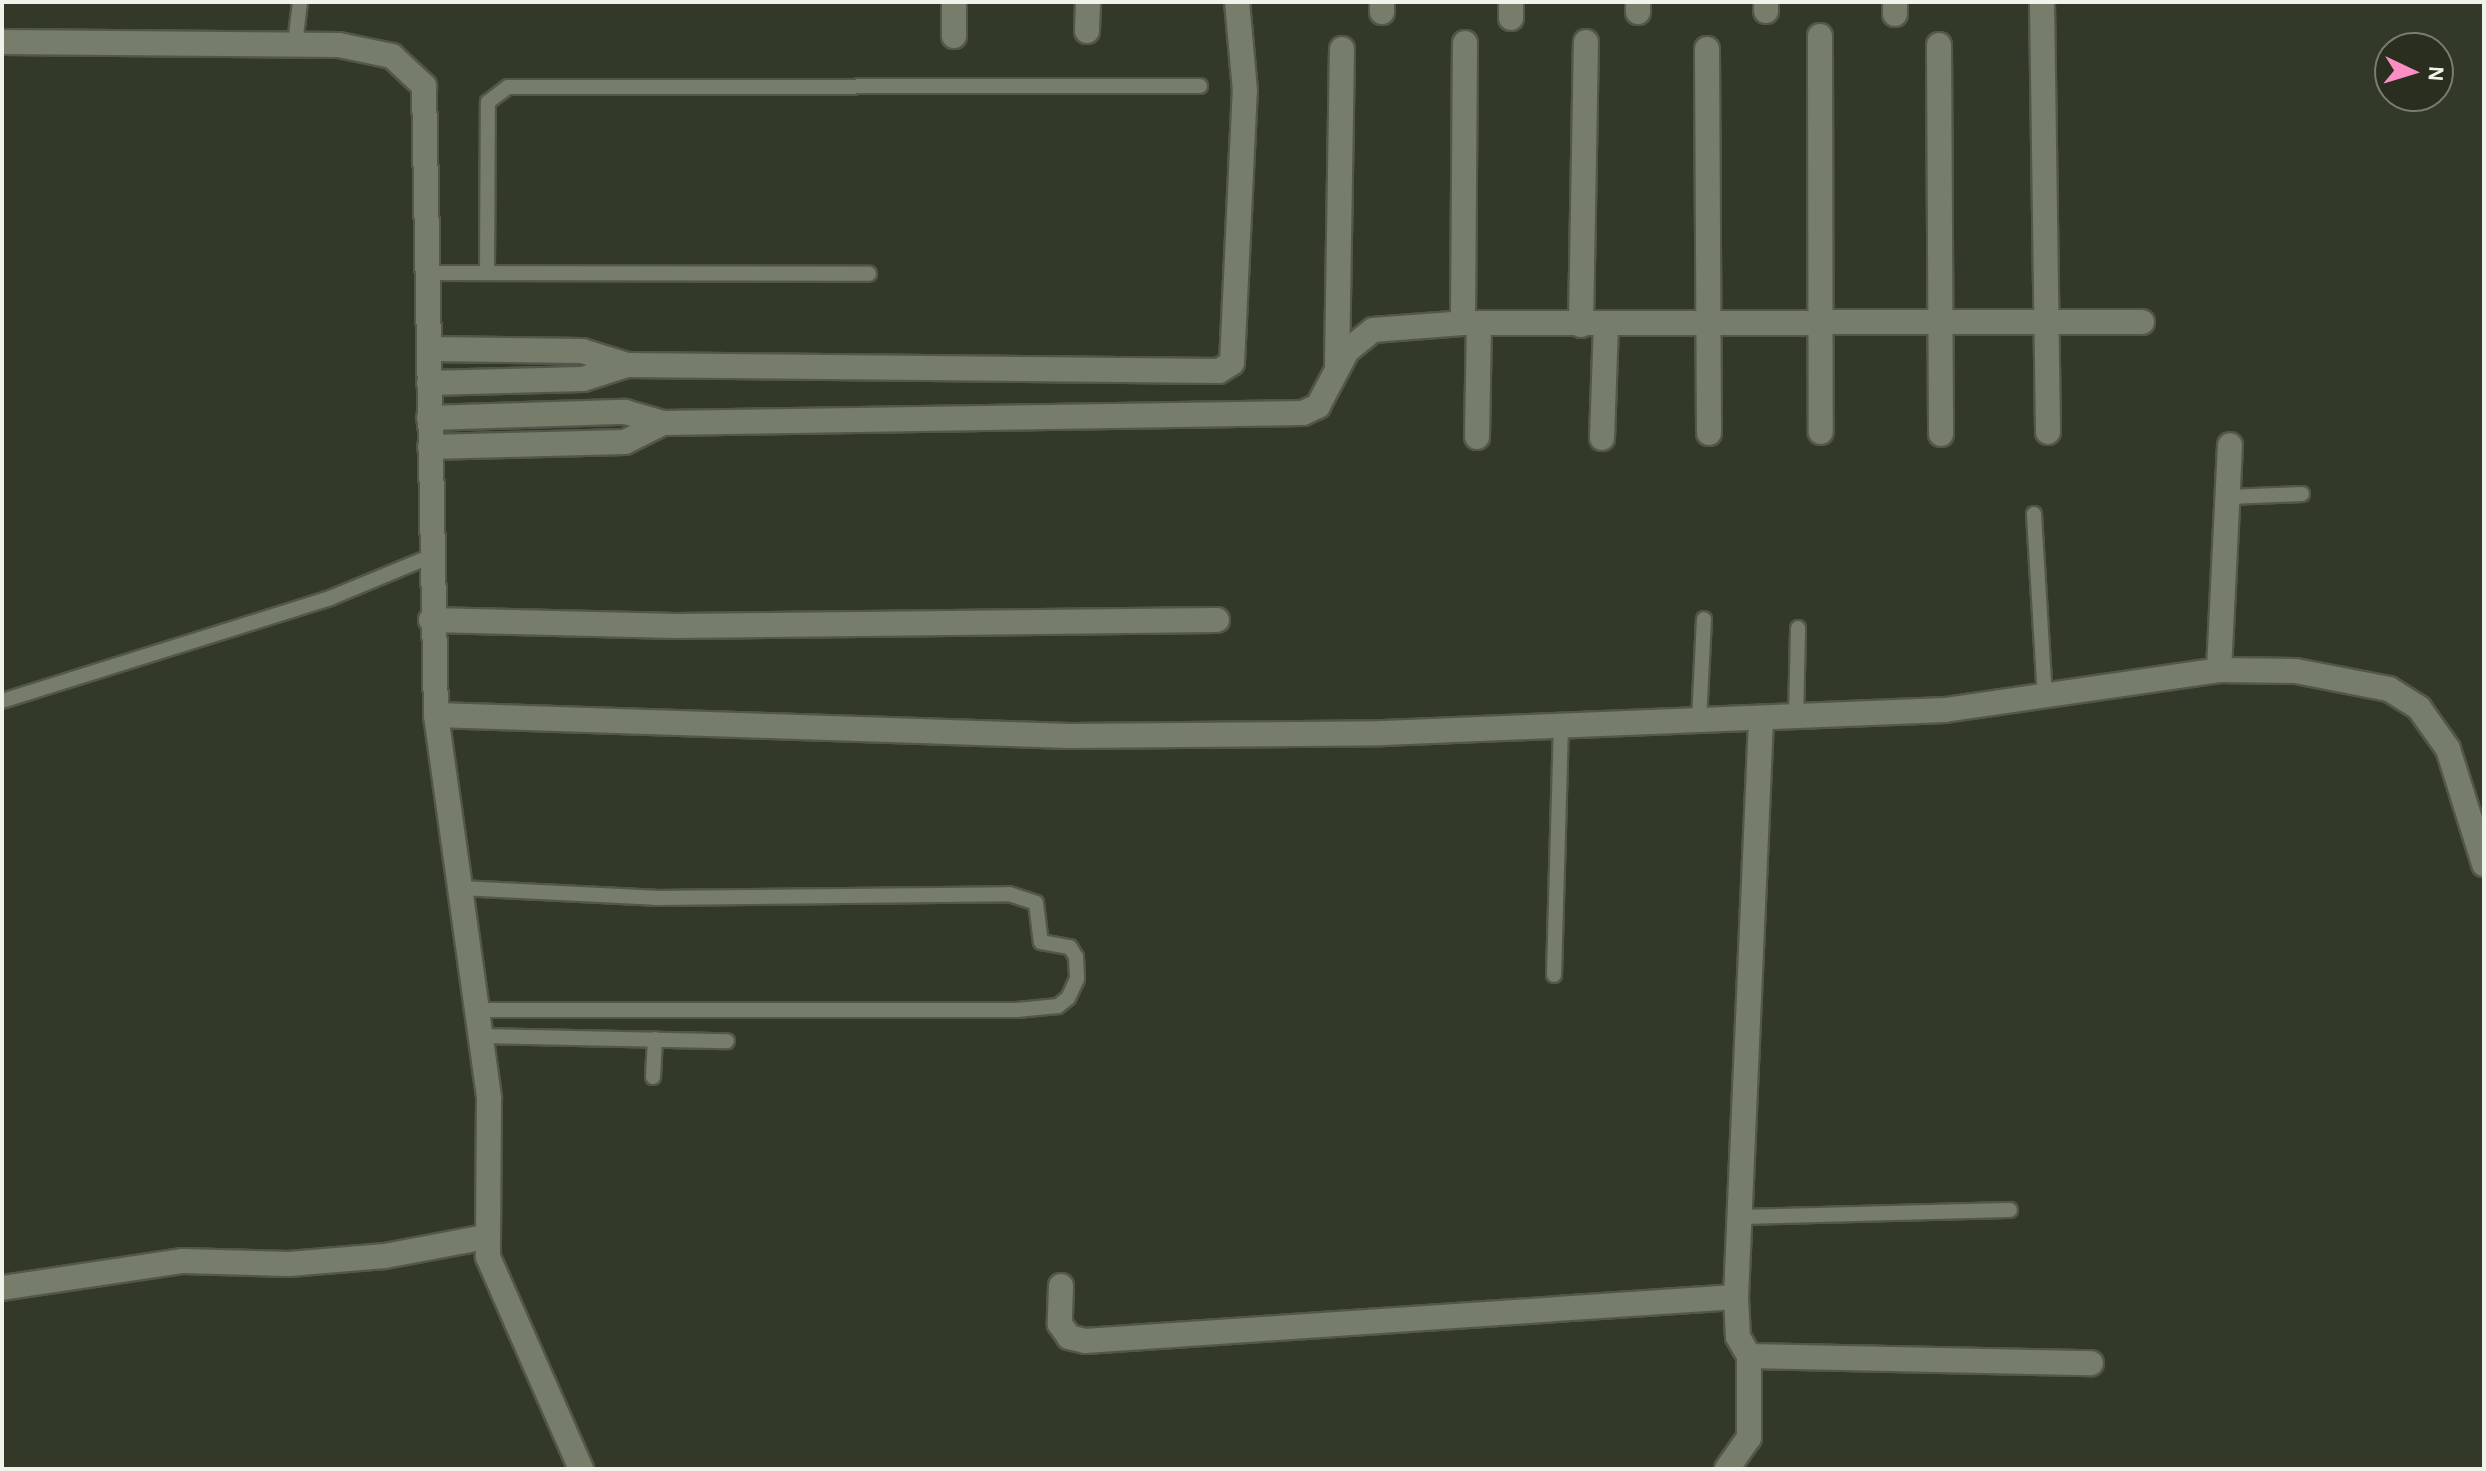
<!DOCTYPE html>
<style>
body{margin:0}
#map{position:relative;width:2486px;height:1471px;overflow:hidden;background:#333929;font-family:"Alegreya Sans",sans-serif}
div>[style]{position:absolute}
.roads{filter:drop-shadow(2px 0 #525749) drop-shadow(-2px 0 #525749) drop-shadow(0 2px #525749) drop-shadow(0 -2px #525749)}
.service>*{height:14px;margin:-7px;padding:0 7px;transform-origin:7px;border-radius:7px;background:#777d6b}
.minor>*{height:24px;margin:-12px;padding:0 12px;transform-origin:12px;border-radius:12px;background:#777d6b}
.tertiary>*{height:24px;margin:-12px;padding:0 12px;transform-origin:12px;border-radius:12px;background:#777d6b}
span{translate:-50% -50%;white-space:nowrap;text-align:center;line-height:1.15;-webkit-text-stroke:6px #292e1f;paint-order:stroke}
.frame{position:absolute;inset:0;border:4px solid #eff3e9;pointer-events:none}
.north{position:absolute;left:2374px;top:32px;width:80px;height:80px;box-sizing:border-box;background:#292e1f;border:2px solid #787d70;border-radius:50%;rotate:94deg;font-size:22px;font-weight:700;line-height:32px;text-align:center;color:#eff3e9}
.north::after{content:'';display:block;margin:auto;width:28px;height:36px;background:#fb8fc4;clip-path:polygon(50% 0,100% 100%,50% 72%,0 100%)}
</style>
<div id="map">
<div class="roads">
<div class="service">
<i style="left:295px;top:44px;width:42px;rotate:-83.2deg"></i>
<i style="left:429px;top:273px;width:440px;rotate:0.1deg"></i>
<i style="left:487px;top:273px;width:171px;rotate:-89.7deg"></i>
<i style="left:488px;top:102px;width:25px;rotate:-37deg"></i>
<i style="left:508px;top:87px;width:692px;rotate:-0.08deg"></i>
<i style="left:2229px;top:497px;width:73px;rotate:-2.4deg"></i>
<i style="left:2034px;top:514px;width:185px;rotate:86.6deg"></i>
<i style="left:2px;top:701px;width:344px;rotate:-17.4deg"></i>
<i style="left:330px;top:598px;width:107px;rotate:-22.5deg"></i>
<i style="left:1796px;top:719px;width:91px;rotate:-88.7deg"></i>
<i style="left:1699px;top:721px;width:102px;rotate:-87.2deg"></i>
<i style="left:460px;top:888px;width:195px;rotate:2.9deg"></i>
<i style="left:655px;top:898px;width:354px;rotate:-0.6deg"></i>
<i style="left:1009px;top:894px;width:28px;rotate:18deg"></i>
<i style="left:1036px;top:903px;width:39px;rotate:83deg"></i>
<i style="left:1041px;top:942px;width:29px;rotate:10deg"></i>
<i style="left:1070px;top:947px;width:12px;rotate:59deg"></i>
<i style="left:1076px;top:957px;width:22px;rotate:87deg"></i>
<i style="left:1077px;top:979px;width:21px;rotate:115deg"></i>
<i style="left:1068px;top:998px;width:13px;rotate:141deg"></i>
<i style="left:1058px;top:1006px;width:41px;rotate:174.4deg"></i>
<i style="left:1017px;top:1010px;width:540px;rotate:180deg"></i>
<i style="left:1554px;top:975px;width:251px;rotate:-88.4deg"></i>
<i style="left:481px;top:1036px;width:246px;rotate:1.2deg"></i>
<i style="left:653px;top:1077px;width:38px;rotate:-87deg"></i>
<i style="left:1740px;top:1217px;width:270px;rotate:-1.5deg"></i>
</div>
<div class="minor">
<i style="left:2042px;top:2px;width:430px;rotate:89.2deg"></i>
<i style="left:1766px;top:11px;width:9px;rotate:-90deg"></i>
<i style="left:1382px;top:12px;width:10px;rotate:-90deg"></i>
<i style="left:1638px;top:12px;width:10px;rotate:-90deg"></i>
<i style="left:1895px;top:14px;width:12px;rotate:-90deg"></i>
<i style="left:1511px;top:18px;width:16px;rotate:-90deg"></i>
<i style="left:1087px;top:31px;width:29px;rotate:-88deg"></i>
<i style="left:954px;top:36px;width:34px;rotate:-90deg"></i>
<i style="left:1820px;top:36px;width:396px;rotate:89.9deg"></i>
<i style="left:1939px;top:45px;width:389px;rotate:89.7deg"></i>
<i style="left:1707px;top:49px;width:384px;rotate:89.7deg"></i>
<i style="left:1463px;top:323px;width:280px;rotate:-89.6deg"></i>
<i style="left:1581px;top:325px;width:283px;rotate:-89deg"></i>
<i style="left:627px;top:365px;width:592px;rotate:0.58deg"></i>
<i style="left:1219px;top:371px;width:15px;rotate:-32deg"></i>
<i style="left:1232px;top:363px;width:272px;rotate:-87.3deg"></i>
<i style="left:1245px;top:91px;width:89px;rotate:-95.1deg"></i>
<i style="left:1337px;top:366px;width:317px;rotate:-89.1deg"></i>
<i style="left:429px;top:383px;width:154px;rotate:-1.5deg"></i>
<i style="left:583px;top:379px;width:46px;rotate:-17.7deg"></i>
<i style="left:627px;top:365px;width:47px;rotate:-162.7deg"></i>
<i style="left:582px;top:351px;width:152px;rotate:-179.2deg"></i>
<i style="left:429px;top:418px;width:196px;rotate:-1.8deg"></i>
<i style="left:625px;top:412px;width:40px;rotate:16deg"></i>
<i style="left:663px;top:423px;width:42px;rotate:153.4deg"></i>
<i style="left:625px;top:442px;width:195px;rotate:178.5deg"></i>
<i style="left:663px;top:423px;width:640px;rotate:-0.9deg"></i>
<i style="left:1303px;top:413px;width:17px;rotate:-25deg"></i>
<i style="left:1318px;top:406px;width:62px;rotate:-62.2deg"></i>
<i style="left:1347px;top:351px;width:33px;rotate:-39deg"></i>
<i style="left:1373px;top:330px;width:90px;rotate:-4.4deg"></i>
<i style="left:1463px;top:323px;width:679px;rotate:-0.08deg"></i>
<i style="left:1477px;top:437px;width:114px;rotate:-89deg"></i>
<i style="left:1602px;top:438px;width:113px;rotate:-88deg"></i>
<i style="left:431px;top:620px;width:245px;rotate:1.4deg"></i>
<i style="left:676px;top:626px;width:541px;rotate:-0.64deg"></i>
<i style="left:2219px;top:670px;width:225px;rotate:-87.2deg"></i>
<i style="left:436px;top:715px;width:634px;rotate:1.9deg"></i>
<i style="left:1070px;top:736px;width:313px;rotate:-0.5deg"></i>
<i style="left:1383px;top:733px;width:562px;rotate:-2.34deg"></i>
<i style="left:1945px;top:710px;width:277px;rotate:-8.3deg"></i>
<i style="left:2219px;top:670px;width:77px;rotate:0.7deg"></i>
<i style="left:2296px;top:671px;width:95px;rotate:11deg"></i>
<i style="left:2389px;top:689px;width:36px;rotate:32deg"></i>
<i style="left:2419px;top:708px;width:50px;rotate:54.7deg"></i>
<i style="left:2448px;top:749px;width:121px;rotate:72.6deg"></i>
<i style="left:1061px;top:1286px;width:38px;rotate:92deg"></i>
<i style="left:1060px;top:1324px;width:16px;rotate:55deg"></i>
<i style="left:1069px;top:1337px;width:16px;rotate:14deg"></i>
<i style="left:1085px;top:1341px;width:652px;rotate:-3.87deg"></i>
<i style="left:2px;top:1288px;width:183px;rotate:-8.5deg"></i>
<i style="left:183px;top:1261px;width:106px;rotate:1.6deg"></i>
<i style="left:289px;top:1264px;width:96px;rotate:-4.8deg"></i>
<i style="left:385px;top:1256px;width:103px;rotate:-10.7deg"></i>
<i style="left:1749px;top:1356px;width:342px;rotate:1.2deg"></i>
<i style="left:1727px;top:1469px;width:38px;rotate:-55deg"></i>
<i style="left:1749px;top:1438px;width:82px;rotate:-90deg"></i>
<i style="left:1749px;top:1356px;width:22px;rotate:-120deg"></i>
<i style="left:1738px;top:1337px;width:40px;rotate:-92.9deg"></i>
<i style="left:1736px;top:1297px;width:578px;rotate:-87.52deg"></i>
</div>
<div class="tertiary">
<i style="left:2px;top:42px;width:337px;rotate:0.5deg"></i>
<i style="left:339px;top:45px;width:54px;rotate:11.7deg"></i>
<i style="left:392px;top:56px;width:44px;rotate:43.2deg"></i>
<i style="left:424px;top:86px;width:629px;rotate:88.91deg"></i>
<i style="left:436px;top:715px;width:387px;rotate:82.1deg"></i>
<i style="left:489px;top:1098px;width:159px;rotate:90.4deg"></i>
<i style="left:488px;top:1257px;width:232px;rotate:66.3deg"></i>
</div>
</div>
<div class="frame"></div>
<div class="north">N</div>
</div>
